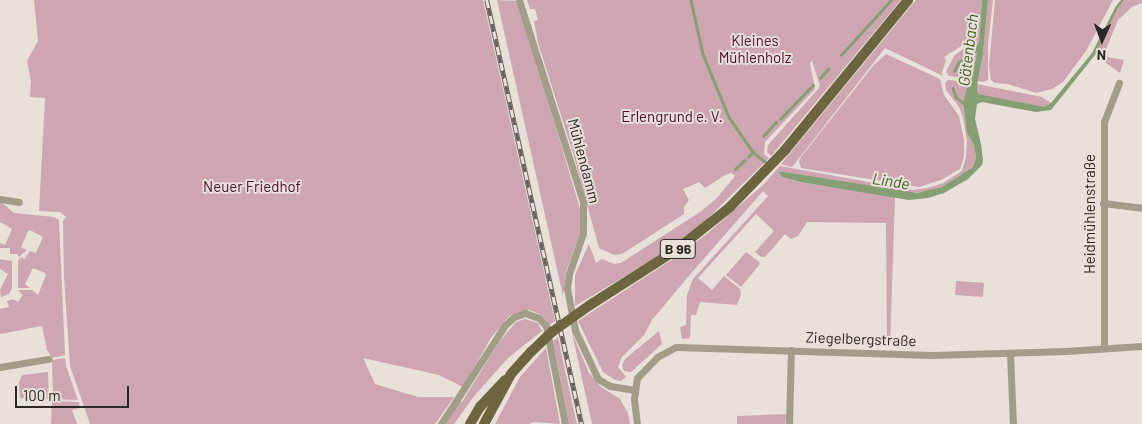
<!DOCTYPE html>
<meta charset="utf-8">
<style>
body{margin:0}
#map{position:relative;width:1142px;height:424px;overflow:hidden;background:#e8e0d9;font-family:Barlow,sans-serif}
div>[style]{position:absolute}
.green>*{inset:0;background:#cda6b2;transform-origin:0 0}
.water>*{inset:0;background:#869e74}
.stream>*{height:2.5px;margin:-1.25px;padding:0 1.25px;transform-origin:1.25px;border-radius:1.25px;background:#869e74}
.minor>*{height:7px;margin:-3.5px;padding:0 3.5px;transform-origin:3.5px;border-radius:3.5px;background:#a19d89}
.primary>*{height:10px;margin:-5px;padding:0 5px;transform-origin:5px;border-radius:5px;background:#6c653f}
.rail>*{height:4.5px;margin-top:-2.25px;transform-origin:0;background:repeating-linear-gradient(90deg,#e8e0d9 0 8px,#66615d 0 16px);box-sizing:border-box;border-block:1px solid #66615d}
.primary-bridge>*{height:10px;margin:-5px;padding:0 5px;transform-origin:5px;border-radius:5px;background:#6c653f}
span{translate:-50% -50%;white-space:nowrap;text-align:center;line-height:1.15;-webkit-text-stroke:4px #e8e0d9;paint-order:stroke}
.shield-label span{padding:1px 4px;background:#e8e0d9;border:1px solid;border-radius:4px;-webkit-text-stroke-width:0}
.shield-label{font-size:14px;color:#2a2725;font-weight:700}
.park-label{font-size:15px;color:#4c0d2a}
.street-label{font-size:15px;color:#2a2725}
.water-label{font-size:16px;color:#436225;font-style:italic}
.north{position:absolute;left:1077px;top:15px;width:50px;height:50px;-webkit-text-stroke:4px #e8e0d9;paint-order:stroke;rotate:182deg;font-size:14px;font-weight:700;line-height:20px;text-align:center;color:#2a2725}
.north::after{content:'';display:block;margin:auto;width:18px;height:22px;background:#2a2725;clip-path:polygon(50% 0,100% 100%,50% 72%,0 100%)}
.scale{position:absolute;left:15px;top:386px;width:114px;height:22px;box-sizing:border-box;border:2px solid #2a2725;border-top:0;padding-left:6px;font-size:15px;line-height:18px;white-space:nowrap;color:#2a2725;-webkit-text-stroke:4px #e8e0d9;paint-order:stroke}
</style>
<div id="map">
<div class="green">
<i style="clip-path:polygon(34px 0,483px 0,555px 321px,549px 325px,542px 315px,529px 310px,510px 315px,491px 338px,463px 387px,439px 375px,363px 358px,375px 384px,418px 397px,454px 397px,435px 424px,90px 424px,70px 366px,64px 277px,63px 221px,66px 217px,60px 212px,39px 211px,45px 98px,30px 97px,31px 81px,27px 61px,38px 41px)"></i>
<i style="clip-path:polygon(497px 0,516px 1px,530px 40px,581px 212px,580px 233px,566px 272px,563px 296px)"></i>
<i style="clip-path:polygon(527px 0,901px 0,771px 156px,767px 152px,768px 145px,818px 89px,820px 86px,812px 61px,810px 63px,815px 89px,765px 142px,764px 154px,769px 158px,701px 225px,649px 262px,575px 306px,575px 275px,589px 244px,596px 263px,602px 259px,614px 264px,621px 263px,700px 212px,716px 199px,735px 176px,731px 173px,725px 175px,705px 188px,699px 182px,683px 189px,689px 200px,684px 207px,684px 214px,622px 254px,614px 255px,599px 248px,573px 153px,538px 43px,534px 21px,538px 20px,535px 9px,530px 9px)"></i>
<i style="clip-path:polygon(916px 0,982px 0,979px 42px,974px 51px,977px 53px,971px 79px,949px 76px,946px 72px,954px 56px,969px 44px,972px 31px,966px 43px,944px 57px,946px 60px,942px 73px,943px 76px,885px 48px,793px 166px,791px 167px,781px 164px)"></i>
<i style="clip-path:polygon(988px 0,993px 0,988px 44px,988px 80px,984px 82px,978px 81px,983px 54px)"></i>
<i style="clip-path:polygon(995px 0,1113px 0,1086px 51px,1063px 82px,1052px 89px,1036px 93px,1008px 84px,995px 83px,991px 80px,989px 66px)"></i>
<i style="clip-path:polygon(1124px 0,1142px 0,1142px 3px,1132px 7px,1118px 20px,1105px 52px,1108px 57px,1124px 60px,1120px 73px,1095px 55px,1118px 8px)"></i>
<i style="clip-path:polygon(886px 54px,940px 79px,944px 95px,959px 116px,964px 140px,964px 157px,960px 169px,941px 180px,919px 187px,801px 168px,799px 161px,801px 157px,873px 66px)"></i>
<i style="clip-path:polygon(948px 80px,971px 82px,963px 105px,967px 133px,974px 145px,976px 158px,973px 167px,942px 187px,927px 192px,909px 193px,778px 171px,782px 177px,799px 182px,895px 197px,890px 348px,887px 345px,886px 223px,807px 222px,798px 236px,791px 239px,785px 234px,765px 257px,761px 257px,755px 252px,774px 231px,756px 214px,698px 278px,712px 290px,724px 276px,740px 289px,741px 295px,737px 305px,700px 302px,696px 315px,691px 315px,690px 338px,682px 339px,680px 327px,686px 325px,687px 295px,693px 279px,768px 196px,763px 191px,688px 277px,652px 320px,644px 335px,622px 357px,618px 367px,626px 377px,621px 381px,615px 380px,603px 372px,578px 321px,679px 255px,708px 233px,763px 185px,780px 166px,913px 190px,928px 188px,943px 183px,962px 171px,966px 157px,967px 140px,963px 118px,959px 107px,946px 90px,945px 83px)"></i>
<i style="clip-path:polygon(977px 84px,1042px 97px,1051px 103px,1044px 107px,1037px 107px,980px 96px,978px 94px)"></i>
<i style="clip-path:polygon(0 201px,14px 213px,54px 217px,59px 220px,65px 355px,52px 358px,47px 350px,42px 326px,0 334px,0 309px,9px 307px,7px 301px,13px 299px,18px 302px,23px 295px,18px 290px,32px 290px,38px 295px,46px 275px,45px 273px,33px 268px,25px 284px,30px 288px,18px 288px,18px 260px,22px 257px,24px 259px,30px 251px,36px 253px,43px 237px,30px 230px,28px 231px,21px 247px,27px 250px,19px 257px,17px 254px,10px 254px,10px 248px,0 248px,0 243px,5px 245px,12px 229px,0 222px)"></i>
<i style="clip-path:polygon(746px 252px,758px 261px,760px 264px,741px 287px,726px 275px)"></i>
<i style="clip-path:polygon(0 259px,12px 261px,12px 288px,9px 294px,1px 297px,0 290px,8px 274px,0 269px)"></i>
<i style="left:956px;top:281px;width:28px;height:14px;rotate:4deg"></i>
<i style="clip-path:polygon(525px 319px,538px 323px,542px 331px,508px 358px,475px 395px,454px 424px,445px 424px,460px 401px,462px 402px,499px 342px,516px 322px)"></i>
<i style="clip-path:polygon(659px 331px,662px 344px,631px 372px,624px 371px,622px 365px,625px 359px)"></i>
<i style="clip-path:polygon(572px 333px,589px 373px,601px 387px,620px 399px,628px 413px,630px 424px,592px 424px)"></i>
<i style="clip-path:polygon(558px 337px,575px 416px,577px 424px,569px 424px,553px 341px)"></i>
<i style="clip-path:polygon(546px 348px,560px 424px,534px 422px,529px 424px,495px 424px,520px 377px)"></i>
<i style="clip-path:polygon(65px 358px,66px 366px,78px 400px,53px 399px,52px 360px)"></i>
<i style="clip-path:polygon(48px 372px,49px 399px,20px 398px,19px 382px,22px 375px)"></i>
<i style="clip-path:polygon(52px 401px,79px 402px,80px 408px,72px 410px,77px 424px,51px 424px)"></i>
<i style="clip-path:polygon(787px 414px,785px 424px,737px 424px,737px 416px)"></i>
</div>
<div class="water">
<i style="clip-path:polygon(982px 0,988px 0,983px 54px,977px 86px,978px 94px,1044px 107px,1051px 103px,1092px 53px,1116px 6px,1121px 0,1124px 0,1118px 8px,1095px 55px,1051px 110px,1036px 112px,982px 102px,977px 104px,975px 119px,981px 144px,983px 160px,982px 165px,968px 179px,944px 193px,928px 198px,909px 200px,800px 182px,782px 177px,778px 171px,917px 193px,942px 187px,973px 167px,976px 158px,974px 145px,967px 133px,963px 104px,968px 85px,970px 85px,977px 53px,974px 50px,979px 42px)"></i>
</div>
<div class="stream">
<i style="left:691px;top:0;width:55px;rotate:77.5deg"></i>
<i style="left:703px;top:54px;width:68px;rotate:67.6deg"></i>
<i style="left:729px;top:117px;width:42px;rotate:55.6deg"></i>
<i style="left:753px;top:152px;width:21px;rotate:39deg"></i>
<i style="left:841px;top:55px;width:74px;rotate:-47.7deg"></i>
<i style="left:954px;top:71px;width:9px;rotate:-63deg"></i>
<i style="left:958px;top:63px;width:22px;rotate:-36deg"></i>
<i style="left:820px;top:78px;width:12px;rotate:-48deg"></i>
<i style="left:953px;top:88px;width:9px;rotate:72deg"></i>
<i style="left:956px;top:97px;width:13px;rotate:39deg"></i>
<i style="left:780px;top:119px;width:47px;rotate:-45.9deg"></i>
<i style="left:763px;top:136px;width:19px;rotate:-47deg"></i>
<i style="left:748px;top:157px;width:7px;rotate:-45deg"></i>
<i style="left:735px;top:169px;width:13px;rotate:-42deg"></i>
</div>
<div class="minor">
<i style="left:519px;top:0;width:212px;rotate:72.4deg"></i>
<i style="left:583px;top:202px;width:31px;rotate:90deg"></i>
<i style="left:583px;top:233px;width:43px;rotate:108.9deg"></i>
<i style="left:569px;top:274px;width:14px;rotate:98deg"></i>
<i style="left:567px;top:288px;width:43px;rotate:79.2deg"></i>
<i style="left:575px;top:330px;width:54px;rotate:64.9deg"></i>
<i style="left:598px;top:379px;width:14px;rotate:30deg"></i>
<i style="left:610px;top:386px;width:24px;rotate:9deg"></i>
<i style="left:0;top:199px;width:19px;rotate:9deg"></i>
<i style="left:1103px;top:203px;width:39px;rotate:7deg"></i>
<i style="left:1104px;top:348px;width:226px;rotate:-90deg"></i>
<i style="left:1104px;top:122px;width:42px;rotate:-69deg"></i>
<i style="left:1010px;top:353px;width:71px;rotate:87.6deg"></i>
<i style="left:0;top:367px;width:49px;rotate:-9.5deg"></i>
<i style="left:441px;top:424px;width:118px;rotate:-57.1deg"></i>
<i style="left:505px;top:325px;width:12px;rotate:-42deg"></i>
<i style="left:514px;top:317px;width:12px;rotate:-20deg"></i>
<i style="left:525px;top:313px;width:15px;rotate:20deg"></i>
<i style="left:539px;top:318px;width:11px;rotate:49deg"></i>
<i style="left:546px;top:326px;width:100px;rotate:79deg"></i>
<i style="left:637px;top:424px;width:25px;rotate:-97deg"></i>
<i style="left:634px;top:399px;width:21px;rotate:-82deg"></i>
<i style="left:637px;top:378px;width:29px;rotate:-46deg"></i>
<i style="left:657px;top:357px;width:21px;rotate:-28deg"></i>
<i style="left:676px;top:347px;width:256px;rotate:1.8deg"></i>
<i style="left:932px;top:355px;width:134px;rotate:-1.7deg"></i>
<i style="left:1066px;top:351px;width:76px;rotate:-3.8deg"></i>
<i style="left:789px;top:424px;width:74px;rotate:-88.5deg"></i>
</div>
<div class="primary">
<i style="left:590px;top:305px;width:102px;rotate:-32.6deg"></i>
<i style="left:676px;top:250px;width:69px;rotate:-38.5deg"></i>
<i style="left:730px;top:207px;width:79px;rotate:-46deg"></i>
<i style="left:785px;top:150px;width:194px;rotate:-50.6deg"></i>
<i style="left:470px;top:424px;width:20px;rotate:-60deg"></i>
<i style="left:480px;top:407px;width:37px;rotate:-47deg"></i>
<i style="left:484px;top:424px;width:57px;rotate:-61.6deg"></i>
<i style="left:511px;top:374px;width:31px;rotate:-48deg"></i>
</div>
<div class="rail">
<i style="left:487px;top:0;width:435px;rotate:77.4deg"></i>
</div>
<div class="primary-bridge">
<i style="left:532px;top:351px;width:28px;rotate:-44deg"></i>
<i style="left:552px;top:332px;width:47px;rotate:-35.4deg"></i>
</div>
<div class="shield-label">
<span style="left:678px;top:249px">B 96</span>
</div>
<div class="park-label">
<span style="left:755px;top:49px">Kleines<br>Mühlenholz</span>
<span style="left:672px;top:117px">Erlengrund e. V.</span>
<span style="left:252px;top:187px">Neuer Friedhof</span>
</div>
<div class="street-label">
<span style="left:584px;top:161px;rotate:75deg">Mühlendamm</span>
<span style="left:1090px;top:214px;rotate:-90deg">Heidmühlenstraße</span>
<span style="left:861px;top:339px;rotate:2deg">Ziegelbergstraße</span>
</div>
<div class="water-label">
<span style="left:968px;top:50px;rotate:-83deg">Gätenbach</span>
<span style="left:891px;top:181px;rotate:9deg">Linde</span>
</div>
<div class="north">N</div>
<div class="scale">100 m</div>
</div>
